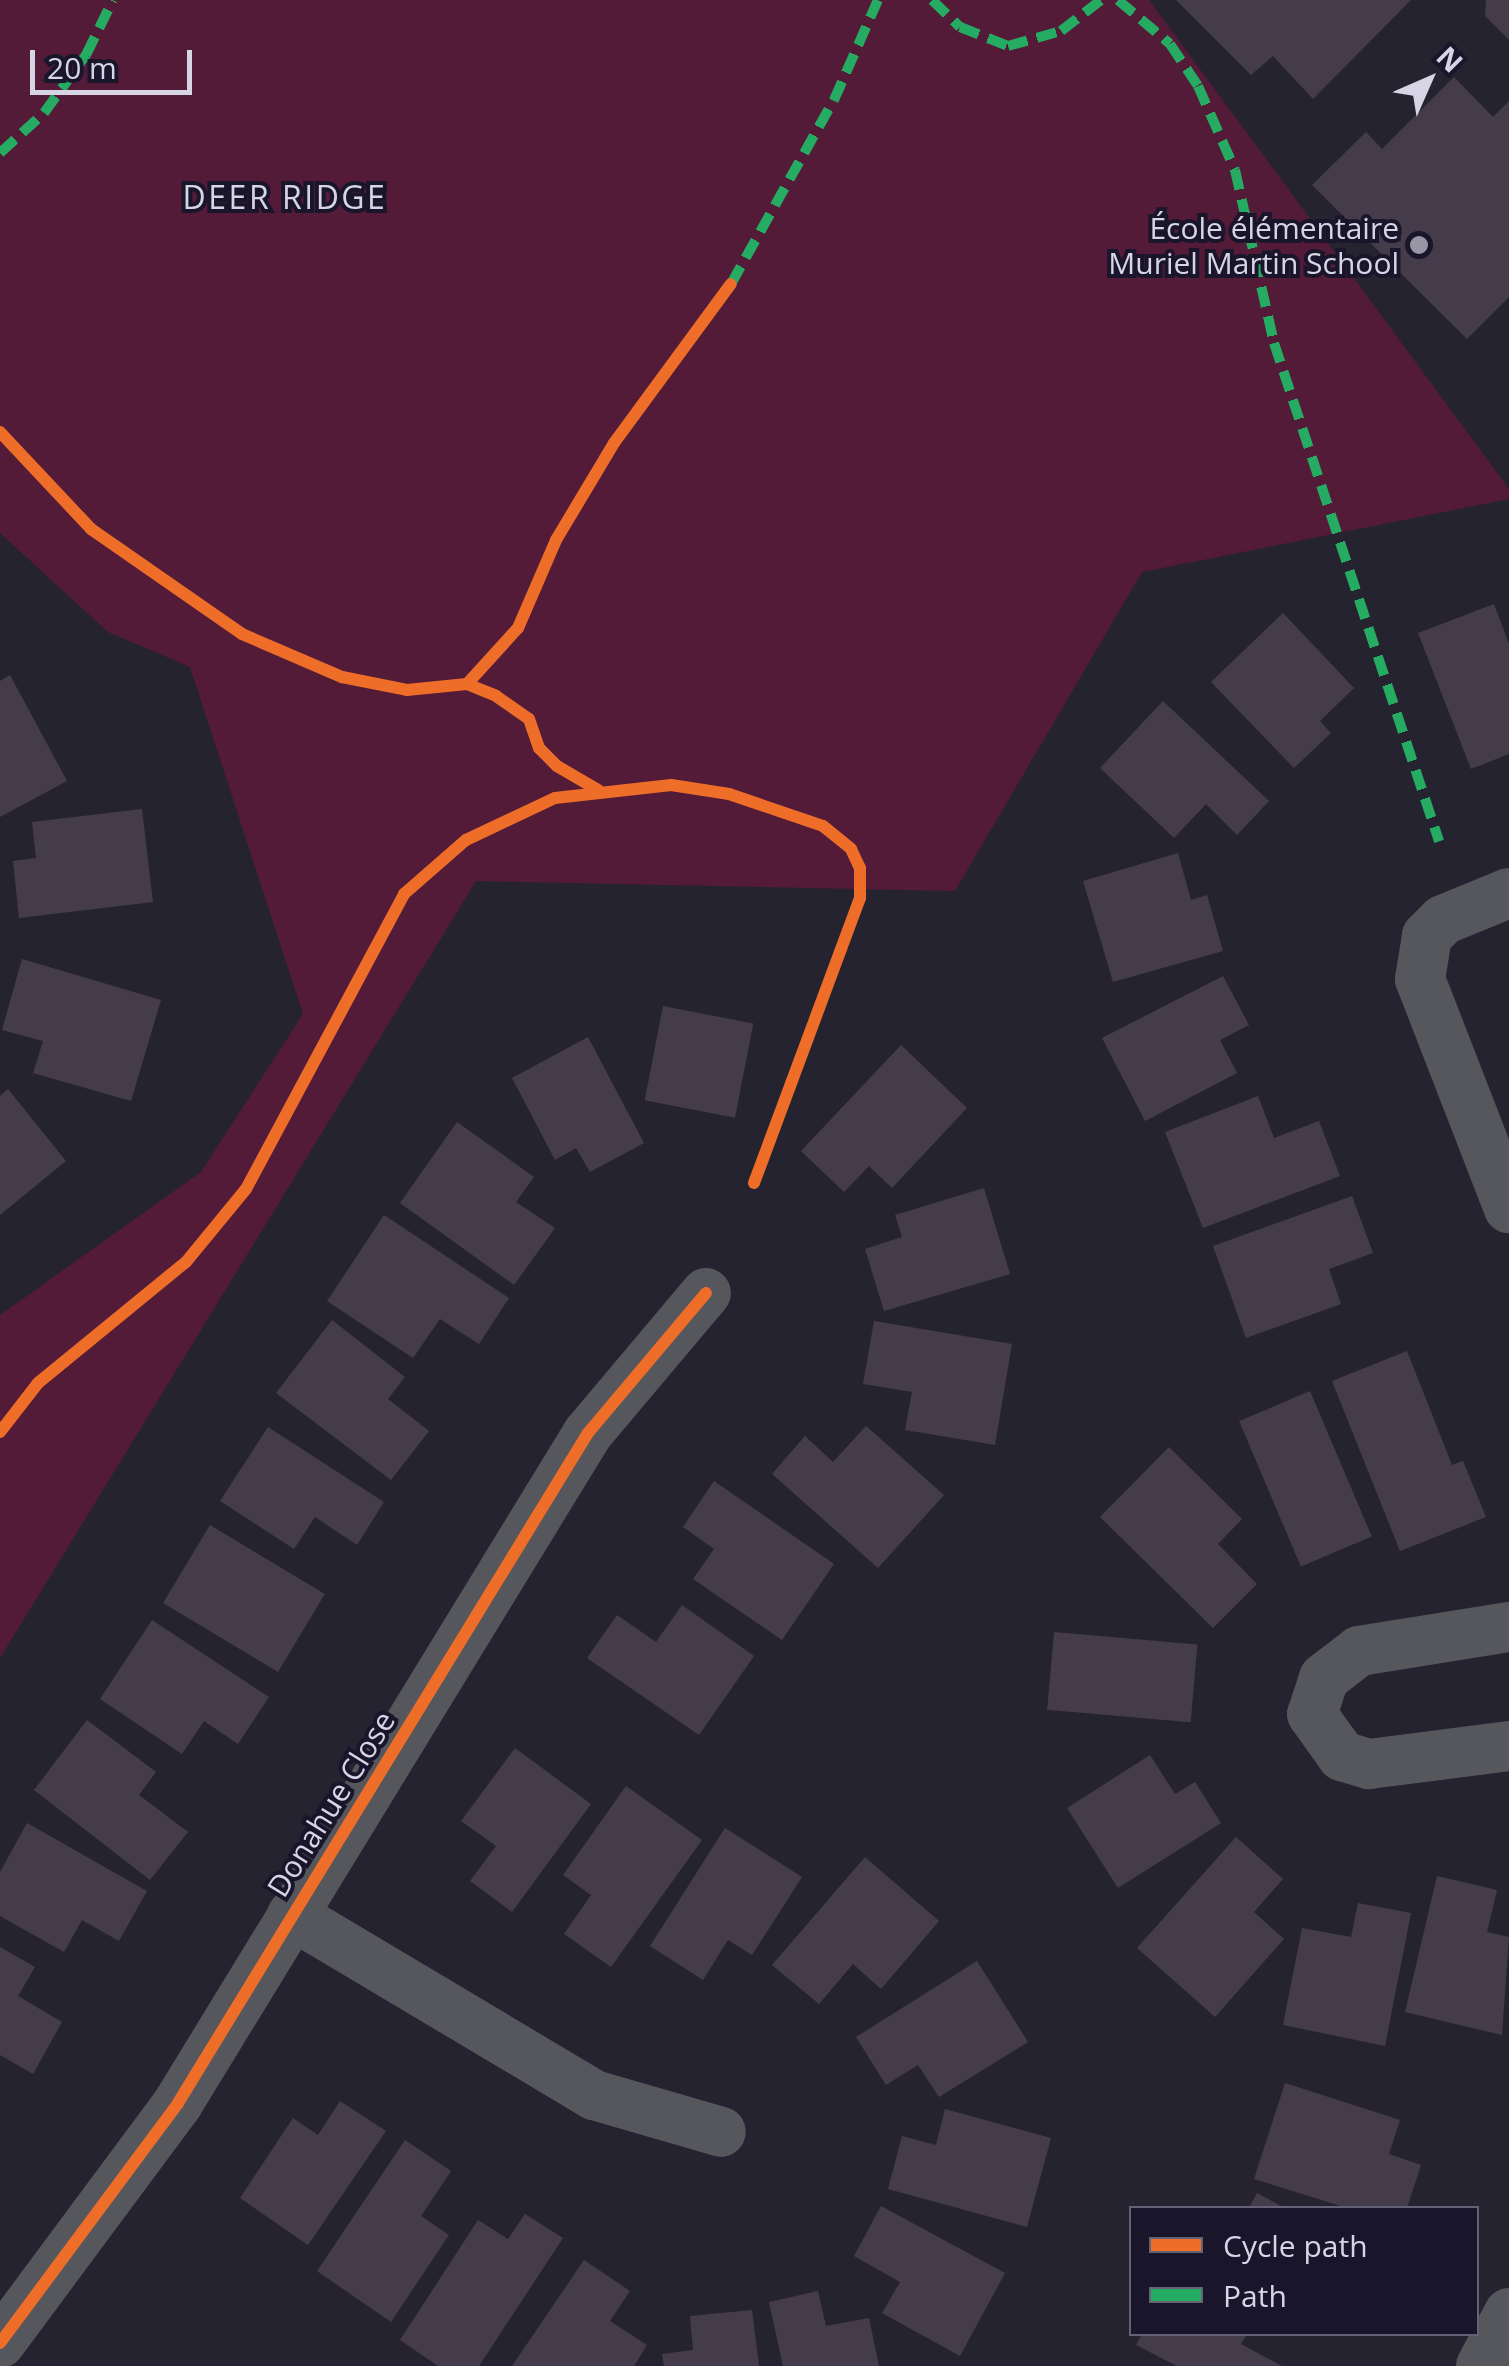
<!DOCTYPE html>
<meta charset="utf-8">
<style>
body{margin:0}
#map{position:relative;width:1509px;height:2366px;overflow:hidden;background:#262330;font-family:"Open Sans",sans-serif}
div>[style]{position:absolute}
.green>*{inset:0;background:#531b37}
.building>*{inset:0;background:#453c4b;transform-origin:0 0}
.minor>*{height:50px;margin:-25px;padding:0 25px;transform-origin:25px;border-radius:25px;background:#56575c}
.quiet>*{height:10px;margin-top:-5px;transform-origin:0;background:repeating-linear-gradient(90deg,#26ab63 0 20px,transparent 0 30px)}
.cycleway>*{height:12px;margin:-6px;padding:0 6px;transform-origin:6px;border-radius:6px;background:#ee6e29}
.dots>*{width:28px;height:28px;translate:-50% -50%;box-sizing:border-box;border:5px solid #19152b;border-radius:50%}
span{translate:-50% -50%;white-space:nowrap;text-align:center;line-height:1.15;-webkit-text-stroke:8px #19152b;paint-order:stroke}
.poi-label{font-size:30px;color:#d7d5e5}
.right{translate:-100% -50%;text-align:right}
.street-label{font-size:30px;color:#d7d5e5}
.neighbourhood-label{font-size:32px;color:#d7d5e5;letter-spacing:2.5px}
.legend{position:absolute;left:1129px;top:2206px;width:350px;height:130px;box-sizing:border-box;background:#19152b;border:2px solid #656275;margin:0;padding:12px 18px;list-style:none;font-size:30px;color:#d7d5e5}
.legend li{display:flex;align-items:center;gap:20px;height:50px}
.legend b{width:50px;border:2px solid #656275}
.north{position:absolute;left:1379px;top:30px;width:100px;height:100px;-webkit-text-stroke:8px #19152b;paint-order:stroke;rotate:45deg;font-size:28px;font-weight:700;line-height:40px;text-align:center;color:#d7d5e5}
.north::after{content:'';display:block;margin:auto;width:35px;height:45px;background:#d7d5e5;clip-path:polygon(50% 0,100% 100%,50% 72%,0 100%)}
.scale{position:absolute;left:30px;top:50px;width:162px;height:45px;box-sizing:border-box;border:5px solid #d7d5e5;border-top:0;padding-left:12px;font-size:30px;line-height:35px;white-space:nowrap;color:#d7d5e5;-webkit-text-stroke:8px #19152b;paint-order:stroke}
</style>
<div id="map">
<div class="green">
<i style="clip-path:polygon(0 0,1149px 0,1509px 489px,1509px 499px,1142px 572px,955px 891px,476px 881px,0 1658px,0 1315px,201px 1172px,303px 1014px,190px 667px,108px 632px,0 533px)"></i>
</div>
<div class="building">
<i style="clip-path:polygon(1176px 0,1411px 0,1313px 99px,1273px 56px,1251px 75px)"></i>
<i style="clip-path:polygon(1486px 0,1509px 0,1509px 40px,1485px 16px)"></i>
<i style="clip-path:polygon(1454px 77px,1493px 117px,1509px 101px,1509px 297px,1467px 339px,1312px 185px,1366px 132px,1382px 149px)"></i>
<i style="clip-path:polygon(1494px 604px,1509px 644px,1509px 754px,1471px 769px,1418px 633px)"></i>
<i style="clip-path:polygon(1283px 613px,1354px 688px,1320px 721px,1331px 733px,1294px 768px,1211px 682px)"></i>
<i style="clip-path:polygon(10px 675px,67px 781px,0 817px,0 681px)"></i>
<i style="clip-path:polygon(1163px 701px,1269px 801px,1237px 835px,1206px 804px,1174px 838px,1100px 768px)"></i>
<i style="clip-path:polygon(142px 809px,153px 902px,19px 918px,13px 861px,36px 858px,32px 822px)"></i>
<i style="clip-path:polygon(1178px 853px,1191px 900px,1207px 895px,1223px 951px,1113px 982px,1083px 881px)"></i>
<i style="clip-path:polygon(22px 959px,161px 1000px,131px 1101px,33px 1073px,43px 1041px,2px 1030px)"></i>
<i style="clip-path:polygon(1223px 976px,1249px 1025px,1220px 1040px,1237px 1073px,1145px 1121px,1102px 1038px)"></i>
<i style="left:663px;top:1006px;width:92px;height:96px;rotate:11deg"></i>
<i style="clip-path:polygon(588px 1037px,644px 1143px,590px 1172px,576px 1148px,555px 1160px,512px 1078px)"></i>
<i style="clip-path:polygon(901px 1045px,967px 1108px,892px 1188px,869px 1166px,844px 1192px,801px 1151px)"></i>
<i style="clip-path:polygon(8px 1089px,66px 1161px,0 1215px,0 1096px)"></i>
<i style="clip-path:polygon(1258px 1096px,1274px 1138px,1319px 1121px,1340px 1176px,1203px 1228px,1165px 1132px)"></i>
<i style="clip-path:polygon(457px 1122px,534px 1177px,516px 1202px,555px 1228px,514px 1285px,400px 1203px)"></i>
<i style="clip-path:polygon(984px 1188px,1010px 1274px,884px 1311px,865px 1249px,902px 1237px,895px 1215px)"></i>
<i style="clip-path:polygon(1352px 1196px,1373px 1253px,1329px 1269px,1341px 1304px,1246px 1338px,1213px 1246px)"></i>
<i style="clip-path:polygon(384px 1215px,509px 1298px,479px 1344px,440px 1319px,413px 1358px,327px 1301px)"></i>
<i style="clip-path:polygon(332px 1320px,405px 1377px,388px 1399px,429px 1431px,391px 1480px,276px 1393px)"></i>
<i style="clip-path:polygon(874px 1321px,1012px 1344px,995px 1445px,905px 1430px,912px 1392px,863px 1384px)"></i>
<i style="clip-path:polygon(1407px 1351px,1452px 1465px,1463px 1461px,1486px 1517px,1400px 1551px,1332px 1381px)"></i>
<i style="left:1310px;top:1391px;width:158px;height:77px;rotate:67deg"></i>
<i style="clip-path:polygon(866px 1426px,944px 1495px,878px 1568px,772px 1474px,805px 1436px,833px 1462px)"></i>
<i style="clip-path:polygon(268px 1427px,384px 1502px,357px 1545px,315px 1517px,294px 1549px,220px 1501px)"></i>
<i style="clip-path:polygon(1169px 1447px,1242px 1519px,1218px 1544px,1257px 1584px,1213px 1628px,1100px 1517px)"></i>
<i style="clip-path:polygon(714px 1481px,834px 1564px,782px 1640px,693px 1579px,714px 1549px,683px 1527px)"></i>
<i style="left:210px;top:1525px;width:134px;height:91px;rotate:31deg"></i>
<i style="clip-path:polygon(682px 1605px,754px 1656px,699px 1735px,587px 1658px,617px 1615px,656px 1642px)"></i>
<i style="clip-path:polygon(152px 1620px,269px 1697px,238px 1744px,204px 1721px,182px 1754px,100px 1699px)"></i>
<i style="left:1054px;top:1632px;width:144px;height:78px;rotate:5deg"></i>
<i style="clip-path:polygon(87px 1720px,156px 1772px,139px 1795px,188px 1832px,150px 1880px,34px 1790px)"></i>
<i style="clip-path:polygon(515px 1748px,591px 1804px,512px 1912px,470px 1881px,496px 1846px,461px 1821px)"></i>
<i style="clip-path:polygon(1150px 1755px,1175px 1794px,1195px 1782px,1221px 1823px,1118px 1888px,1067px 1808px)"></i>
<i style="clip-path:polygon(626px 1786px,702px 1840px,611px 1967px,564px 1934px,591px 1895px,563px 1875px)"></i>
<i style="clip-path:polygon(27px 1823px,147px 1891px,119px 1941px,82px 1920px,64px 1952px,0 1916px,0 1872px)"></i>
<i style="clip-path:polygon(725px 1828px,802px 1877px,752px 1955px,728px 1940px,703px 1980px,650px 1946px)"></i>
<i style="clip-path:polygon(1236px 1837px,1283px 1879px,1254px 1912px,1284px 1939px,1215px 2017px,1137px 1948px)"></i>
<i style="clip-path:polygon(865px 1857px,939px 1921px,881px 1989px,853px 1964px,819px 2004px,772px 1965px)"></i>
<i style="clip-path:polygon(1437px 1876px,1497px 1890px,1487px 1932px,1509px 1937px,1502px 2035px,1405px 2012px)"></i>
<i style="clip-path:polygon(1358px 1903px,1411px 1913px,1385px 2046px,1283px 2025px,1302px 1928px,1351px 1937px)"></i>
<i style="clip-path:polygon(0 1947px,35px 1967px,18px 1996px,62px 2022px,33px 2074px,0 2055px)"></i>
<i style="clip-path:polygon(977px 1961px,1028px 2042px,939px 2097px,918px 2065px,886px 2085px,856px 2037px)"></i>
<i style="clip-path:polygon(1285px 2083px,1400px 2120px,1389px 2154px,1421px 2165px,1407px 2208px,1347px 2208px,1254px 2179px)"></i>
<i style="clip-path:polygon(340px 2101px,386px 2131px,308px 2245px,240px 2198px,293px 2118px,318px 2135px)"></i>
<i style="clip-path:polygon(945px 2109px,1051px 2138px,1027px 2227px,888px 2189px,902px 2136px,936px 2145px)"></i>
<i style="clip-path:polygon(405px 2140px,451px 2171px,421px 2216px,449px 2235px,391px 2322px,317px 2271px)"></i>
<i style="clip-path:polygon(1257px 2193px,1285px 2208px,1249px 2208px)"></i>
<i style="clip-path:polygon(881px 2206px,1005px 2273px,960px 2356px,882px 2313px,900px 2282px,854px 2256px)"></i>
<i style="clip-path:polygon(525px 2214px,563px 2238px,479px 2366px,438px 2366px,400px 2340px,478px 2220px,508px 2239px)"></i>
<i style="clip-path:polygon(584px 2260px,630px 2291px,610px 2321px,647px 2345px,634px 2366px,512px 2366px)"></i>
<i style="clip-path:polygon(818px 2291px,826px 2326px,869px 2318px,879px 2366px,783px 2366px,769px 2302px)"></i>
<i style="clip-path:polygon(752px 2310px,759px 2366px,664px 2366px,662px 2354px,693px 2350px,690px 2316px)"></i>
<i style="clip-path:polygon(1142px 2334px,1247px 2334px,1241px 2344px,1282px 2366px,1177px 2366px,1136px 2345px)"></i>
</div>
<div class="minor">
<i style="left:1509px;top:893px;width:71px;rotate:157.8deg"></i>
<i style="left:1443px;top:920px;width:23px;rotate:135deg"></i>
<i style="left:1427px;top:936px;width:44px;rotate:99.2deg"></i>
<i style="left:1420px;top:979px;width:246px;rotate:68.8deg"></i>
<i style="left:1509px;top:1627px;width:152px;rotate:170.9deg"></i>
<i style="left:1359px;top:1651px;width:44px;rotate:142.4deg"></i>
<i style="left:1324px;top:1678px;width:38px;rotate:108deg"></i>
<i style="left:1312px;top:1714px;width:52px;rotate:54.5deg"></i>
<i style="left:1342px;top:1756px;width:28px;rotate:17deg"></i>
<i style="left:1369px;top:1764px;width:141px;rotate:-7.3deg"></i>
<i style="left:292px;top:1915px;width:352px;rotate:30.8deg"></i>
<i style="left:594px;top:2095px;width:132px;rotate:16.2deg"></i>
<i style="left:0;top:2343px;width:299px;rotate:-53.4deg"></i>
<i style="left:178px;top:2103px;width:785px;rotate:-58.54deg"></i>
<i style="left:588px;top:1433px;width:183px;rotate:-49.9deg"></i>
<i style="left:1481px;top:2366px;width:60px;rotate:-62.2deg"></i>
</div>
<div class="quiet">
<i style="left:932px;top:0;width:39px;rotate:44deg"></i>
<i style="left:960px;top:27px;width:52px;rotate:21.6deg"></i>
<i style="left:1008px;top:46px;width:55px;rotate:-15.8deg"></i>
<i style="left:1061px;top:31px;width:51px;rotate:-37.8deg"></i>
<i style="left:1118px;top:0;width:68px;rotate:40.2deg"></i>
<i style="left:1170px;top:44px;width:50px;rotate:56.3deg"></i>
<i style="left:1198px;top:86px;width:92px;rotate:66.2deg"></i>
<i style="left:1235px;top:170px;width:177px;rotate:77.3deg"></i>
<i style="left:1274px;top:343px;width:525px;rotate:71.67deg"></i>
<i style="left:0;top:153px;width:59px;rotate:-42.3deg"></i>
<i style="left:44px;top:113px;width:72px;rotate:-54.1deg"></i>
<i style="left:86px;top:55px;width:61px;rotate:-63.9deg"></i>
<i style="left:731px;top:284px;width:211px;rotate:-60.8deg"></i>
<i style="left:834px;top:100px;width:109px;rotate:-66.3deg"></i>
</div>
<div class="cycleway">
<i style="left:0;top:432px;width:133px;rotate:46.8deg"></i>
<i style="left:91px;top:529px;width:184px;rotate:34.8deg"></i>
<i style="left:242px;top:634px;width:109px;rotate:23.3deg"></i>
<i style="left:342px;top:677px;width:66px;rotate:11.3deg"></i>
<i style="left:407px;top:690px;width:60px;rotate:-5.7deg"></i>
<i style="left:467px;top:684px;width:31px;rotate:22deg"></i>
<i style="left:496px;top:696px;width:40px;rotate:34.9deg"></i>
<i style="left:529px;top:719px;width:31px;rotate:71deg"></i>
<i style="left:539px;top:748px;width:25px;rotate:45deg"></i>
<i style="left:557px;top:766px;width:48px;rotate:30.3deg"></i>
<i style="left:467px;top:684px;width:76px;rotate:-47.7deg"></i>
<i style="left:518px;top:628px;width:96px;rotate:-66.6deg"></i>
<i style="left:556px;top:540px;width:113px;rotate:-59.1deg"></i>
<i style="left:614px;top:443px;width:197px;rotate:-53.7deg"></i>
<i style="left:0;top:1432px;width:62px;rotate:-52.2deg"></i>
<i style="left:38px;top:1383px;width:191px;rotate:-39.3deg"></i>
<i style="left:186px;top:1262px;width:94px;rotate:-50.6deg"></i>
<i style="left:246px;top:1189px;width:335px;rotate:-61.8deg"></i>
<i style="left:404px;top:894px;width:82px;rotate:-41.1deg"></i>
<i style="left:466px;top:840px;width:98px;rotate:-25.3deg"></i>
<i style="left:555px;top:798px;width:117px;rotate:-6.4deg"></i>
<i style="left:671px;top:785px;width:59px;rotate:8.8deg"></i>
<i style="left:729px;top:794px;width:99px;rotate:18.8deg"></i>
<i style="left:823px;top:826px;width:36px;rotate:39deg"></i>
<i style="left:851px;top:849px;width:21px;rotate:65deg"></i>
<i style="left:860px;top:868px;width:30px;rotate:90deg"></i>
<i style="left:860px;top:898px;width:304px;rotate:110.4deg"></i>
<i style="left:0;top:2343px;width:299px;rotate:-53.4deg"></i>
<i style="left:178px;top:2103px;width:785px;rotate:-58.54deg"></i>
<i style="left:588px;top:1433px;width:183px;rotate:-49.9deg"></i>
</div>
<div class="dots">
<i style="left:1419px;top:245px;background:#9997a6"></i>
</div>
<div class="poi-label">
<span class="right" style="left:1399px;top:245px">École élémentaire<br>Muriel Martin School</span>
</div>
<div class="street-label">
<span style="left:331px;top:1804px;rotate:-58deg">Donahue Close</span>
</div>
<div class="neighbourhood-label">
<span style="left:285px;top:197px">DEER RIDGE</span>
</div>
<ul class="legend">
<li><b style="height:12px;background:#ee6e29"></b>Cycle path</li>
<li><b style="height:12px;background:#26ab63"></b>Path</li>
</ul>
<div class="north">N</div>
<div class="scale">20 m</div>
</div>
